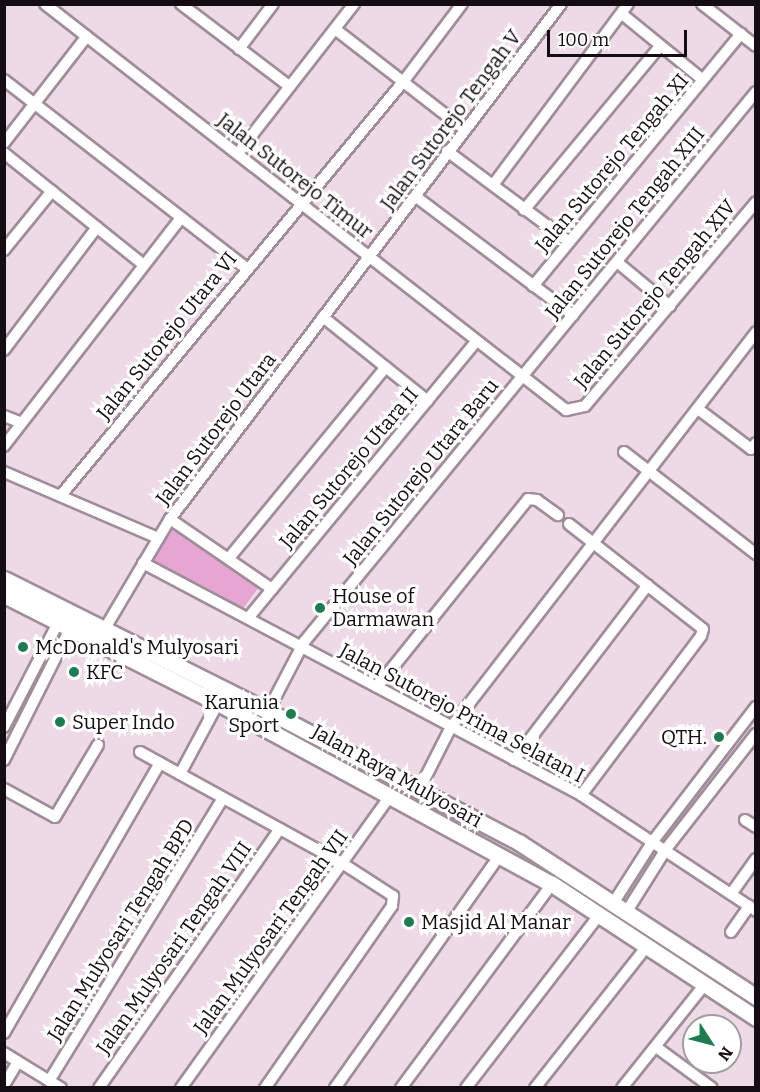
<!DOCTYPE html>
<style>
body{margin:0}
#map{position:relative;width:760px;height:1092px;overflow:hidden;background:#eedae7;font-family:Bitter,serif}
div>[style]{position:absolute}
.green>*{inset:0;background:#e6a5d2}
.roads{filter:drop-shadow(2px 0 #a08d9a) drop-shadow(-2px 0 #a08d9a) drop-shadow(0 2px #a08d9a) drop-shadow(0 -2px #a08d9a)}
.minor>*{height:10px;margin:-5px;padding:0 5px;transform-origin:5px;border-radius:5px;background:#fff}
.secondary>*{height:15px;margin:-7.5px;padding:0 7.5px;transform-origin:7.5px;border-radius:7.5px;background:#fff}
.dots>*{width:16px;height:16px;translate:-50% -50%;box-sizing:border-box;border:3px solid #fff;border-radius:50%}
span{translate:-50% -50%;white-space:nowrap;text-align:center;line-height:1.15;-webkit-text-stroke:6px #fff;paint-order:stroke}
.street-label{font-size:20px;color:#140d12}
.poi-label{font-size:20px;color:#140d12}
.left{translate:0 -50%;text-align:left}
.right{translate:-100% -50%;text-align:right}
.frame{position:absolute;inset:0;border:6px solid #140d12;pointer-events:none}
.north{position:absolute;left:682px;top:1014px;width:60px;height:60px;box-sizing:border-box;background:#fff;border:2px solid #a19ea0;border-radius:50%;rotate:126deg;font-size:16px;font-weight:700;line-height:24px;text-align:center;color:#140d12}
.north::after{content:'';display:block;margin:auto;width:21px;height:27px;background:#1f7b51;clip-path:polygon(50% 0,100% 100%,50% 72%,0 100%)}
.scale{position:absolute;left:547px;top:30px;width:140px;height:27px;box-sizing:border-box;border:3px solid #140d12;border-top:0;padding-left:8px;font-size:18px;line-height:21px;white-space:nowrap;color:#140d12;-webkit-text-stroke:4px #fff;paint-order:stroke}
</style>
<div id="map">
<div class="green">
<i style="clip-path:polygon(170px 523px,259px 587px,242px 610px,148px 561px)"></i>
</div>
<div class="roads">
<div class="minor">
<i style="left:45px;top:4px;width:661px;rotate:37.93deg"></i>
<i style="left:566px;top:410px;width:19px;rotate:-12deg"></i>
<i style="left:585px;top:406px;width:266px;rotate:-50deg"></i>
<i style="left:181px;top:4px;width:136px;rotate:37.2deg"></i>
<i style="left:702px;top:4px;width:68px;rotate:37.9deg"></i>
<i style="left:622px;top:14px;width:104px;rotate:39.2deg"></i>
<i style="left:335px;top:29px;width:165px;rotate:37.8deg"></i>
<i style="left:239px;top:49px;width:56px;rotate:-52.9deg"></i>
<i style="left:4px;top:80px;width:306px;rotate:37.8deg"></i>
<i style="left:4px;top:143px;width:135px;rotate:-52.2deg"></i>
<i style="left:447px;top:151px;width:152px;rotate:36.7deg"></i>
<i style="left:4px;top:153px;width:179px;rotate:38.7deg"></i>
<i style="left:238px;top:153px;width:189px;rotate:-52.1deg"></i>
<i style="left:493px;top:185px;width:226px;rotate:-53.3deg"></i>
<i style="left:415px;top:196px;width:198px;rotate:37deg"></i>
<i style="left:524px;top:210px;width:213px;rotate:-50.3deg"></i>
<i style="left:4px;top:250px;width:76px;rotate:-50.9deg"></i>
<i style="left:617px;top:262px;width:69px;rotate:39.7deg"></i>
<i style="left:533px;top:286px;width:327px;rotate:-50.5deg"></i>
<i style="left:323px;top:317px;width:134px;rotate:38.7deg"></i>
<i style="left:4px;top:350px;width:154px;rotate:-52.9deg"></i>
<i style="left:698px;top:409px;width:66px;rotate:37deg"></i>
<i style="left:751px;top:449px;width:8px;rotate:-50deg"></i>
<i style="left:4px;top:416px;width:19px;rotate:21deg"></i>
<i style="left:4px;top:446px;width:289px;rotate:-52.2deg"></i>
<i style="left:624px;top:452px;width:167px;rotate:37.7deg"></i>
<i style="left:4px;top:472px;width:168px;rotate:23.2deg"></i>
<i style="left:62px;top:494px;width:535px;rotate:-50.39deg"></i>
<i style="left:403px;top:82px;width:98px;rotate:-52.9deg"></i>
<i style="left:170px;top:519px;width:124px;rotate:34.5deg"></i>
<i style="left:569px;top:524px;width:170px;rotate:38.1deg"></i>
<i style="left:703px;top:629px;width:7px;rotate:106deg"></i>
<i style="left:701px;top:636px;width:199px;rotate:127deg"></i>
<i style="left:229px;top:558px;width:247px;rotate:-50.6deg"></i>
<i style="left:143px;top:563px;width:496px;rotate:27.9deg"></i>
<i style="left:581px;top:795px;width:210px;rotate:33.5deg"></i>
<i style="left:249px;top:617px;width:357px;rotate:-50.5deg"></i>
<i style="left:104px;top:630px;width:129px;rotate:-59.3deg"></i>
<i style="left:170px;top:519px;width:647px;rotate:-52.79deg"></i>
<i style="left:377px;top:687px;width:241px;rotate:-51.2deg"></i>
<i style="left:528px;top:499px;width:9px;rotate:6deg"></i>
<i style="left:537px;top:500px;width:26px;rotate:36deg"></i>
<i style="left:268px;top:711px;width:78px;rotate:-62.4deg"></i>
<i style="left:304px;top:642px;width:712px;rotate:-50.59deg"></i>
<i style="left:4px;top:727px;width:119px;rotate:-62.6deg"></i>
<i style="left:140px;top:752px;width:230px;rotate:28.8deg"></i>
<i style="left:342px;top:863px;width:61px;rotate:32.9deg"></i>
<i style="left:393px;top:896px;width:10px;rotate:96deg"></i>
<i style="left:392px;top:906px;width:222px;rotate:124.9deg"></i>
<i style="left:4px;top:760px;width:149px;rotate:-63.3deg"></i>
<i style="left:514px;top:760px;width:220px;rotate:-52.6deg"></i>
<i style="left:180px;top:774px;width:81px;rotate:-61.8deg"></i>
<i style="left:4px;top:789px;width:58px;rotate:28.8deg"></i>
<i style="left:55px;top:817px;width:84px;rotate:-59.2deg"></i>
<i style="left:419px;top:790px;width:71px;rotate:-63.1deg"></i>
<i style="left:451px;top:727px;width:499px;rotate:-52.3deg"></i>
<i style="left:745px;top:820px;width:13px;rotate:32deg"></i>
<i style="left:731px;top:894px;width:43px;rotate:-54.5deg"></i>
<i style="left:614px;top:902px;width:72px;rotate:-57.4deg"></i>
<i style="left:653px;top:841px;width:169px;rotate:-52.5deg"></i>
<i style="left:627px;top:911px;width:73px;rotate:-57.8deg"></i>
<i style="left:666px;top:849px;width:146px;rotate:-52deg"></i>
<i style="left:731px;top:932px;width:32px;rotate:-55deg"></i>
<i style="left:4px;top:1033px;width:312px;rotate:-60deg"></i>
<i style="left:656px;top:1047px;width:69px;rotate:36.2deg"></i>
<i style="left:4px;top:1053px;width:67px;rotate:31.6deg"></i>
<i style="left:49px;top:1081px;width:332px;rotate:-58.4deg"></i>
<i style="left:4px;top:1085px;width:27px;rotate:-59deg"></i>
<i style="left:99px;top:1088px;width:316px;rotate:-55.1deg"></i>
<i style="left:181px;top:1088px;width:359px;rotate:-54.4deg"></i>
<i style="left:335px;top:1088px;width:284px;rotate:-54.7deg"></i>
<i style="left:401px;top:1088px;width:254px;rotate:-53.5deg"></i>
<i style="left:466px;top:1088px;width:218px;rotate:-52.4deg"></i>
<i style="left:535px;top:1088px;width:181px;rotate:-51.7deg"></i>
<i style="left:622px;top:1088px;width:133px;rotate:-51.4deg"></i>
</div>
<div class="secondary">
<i style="left:4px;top:579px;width:295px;rotate:26.6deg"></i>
<i style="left:268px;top:711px;width:284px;rotate:27.6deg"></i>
<i style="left:520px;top:843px;width:282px;rotate:33.1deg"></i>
<i style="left:4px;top:595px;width:240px;rotate:26.8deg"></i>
<i style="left:218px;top:703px;width:380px;rotate:28.5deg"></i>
<i style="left:552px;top:884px;width:244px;rotate:33.3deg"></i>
</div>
</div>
<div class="dots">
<i style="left:320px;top:608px;background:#1f7b51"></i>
<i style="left:23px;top:647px;background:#1f7b51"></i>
<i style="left:74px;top:672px;background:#1f7b51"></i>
<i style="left:291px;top:714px;background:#1f7b51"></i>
<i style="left:60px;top:722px;background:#1f7b51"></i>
<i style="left:719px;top:737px;background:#1f7b51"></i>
<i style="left:409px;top:922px;background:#1f7b51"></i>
</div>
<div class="street-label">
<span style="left:451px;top:120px;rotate:-53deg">Jalan Sutorejo Tengah V</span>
<span style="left:612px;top:163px;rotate:-50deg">Jalan Sutorejo Tengah XI</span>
<span style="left:295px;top:176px;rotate:38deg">Jalan Sutorejo Timur</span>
<span style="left:625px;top:223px;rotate:-51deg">Jalan Sutorejo Tengah XIII</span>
<span style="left:655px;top:294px;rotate:-50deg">Jalan Sutorejo Tengah XIV</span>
<span style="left:167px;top:336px;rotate:-51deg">Jalan Sutorejo Utara VI</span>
<span style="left:216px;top:429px;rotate:-53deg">Jalan Sutorejo Utara</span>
<span style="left:349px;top:468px;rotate:-50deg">Jalan Sutorejo Utara II</span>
<span style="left:421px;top:472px;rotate:-51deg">Jalan Sutorejo Utara Baru</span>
<span style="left:462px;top:713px;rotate:28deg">Jalan Sutorejo Prima Selatan I</span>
<span style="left:397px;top:776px;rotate:29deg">Jalan Raya Mulyosari</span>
<span style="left:121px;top:930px;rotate:-58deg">Jalan Mulyosari Tengah BPD</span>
<span style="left:271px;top:932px;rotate:-54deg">Jalan Mulyosari Tengah VII</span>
<span style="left:174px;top:948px;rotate:-55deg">Jalan Mulyosari Tengah VIII</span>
</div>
<div class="poi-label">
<span class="left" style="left:332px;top:608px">House of<br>Darmawan</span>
<span class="left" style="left:35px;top:647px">McDonald's Mulyosari</span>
<span class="left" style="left:86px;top:672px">KFC</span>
<span class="right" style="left:279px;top:714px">Karunia<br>Sport</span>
<span class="left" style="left:72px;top:722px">Super Indo</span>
<span class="right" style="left:707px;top:737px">QTH.</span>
<span class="left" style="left:421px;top:922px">Masjid Al Manar</span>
</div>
<div class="frame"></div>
<div class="north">N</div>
<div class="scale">100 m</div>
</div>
